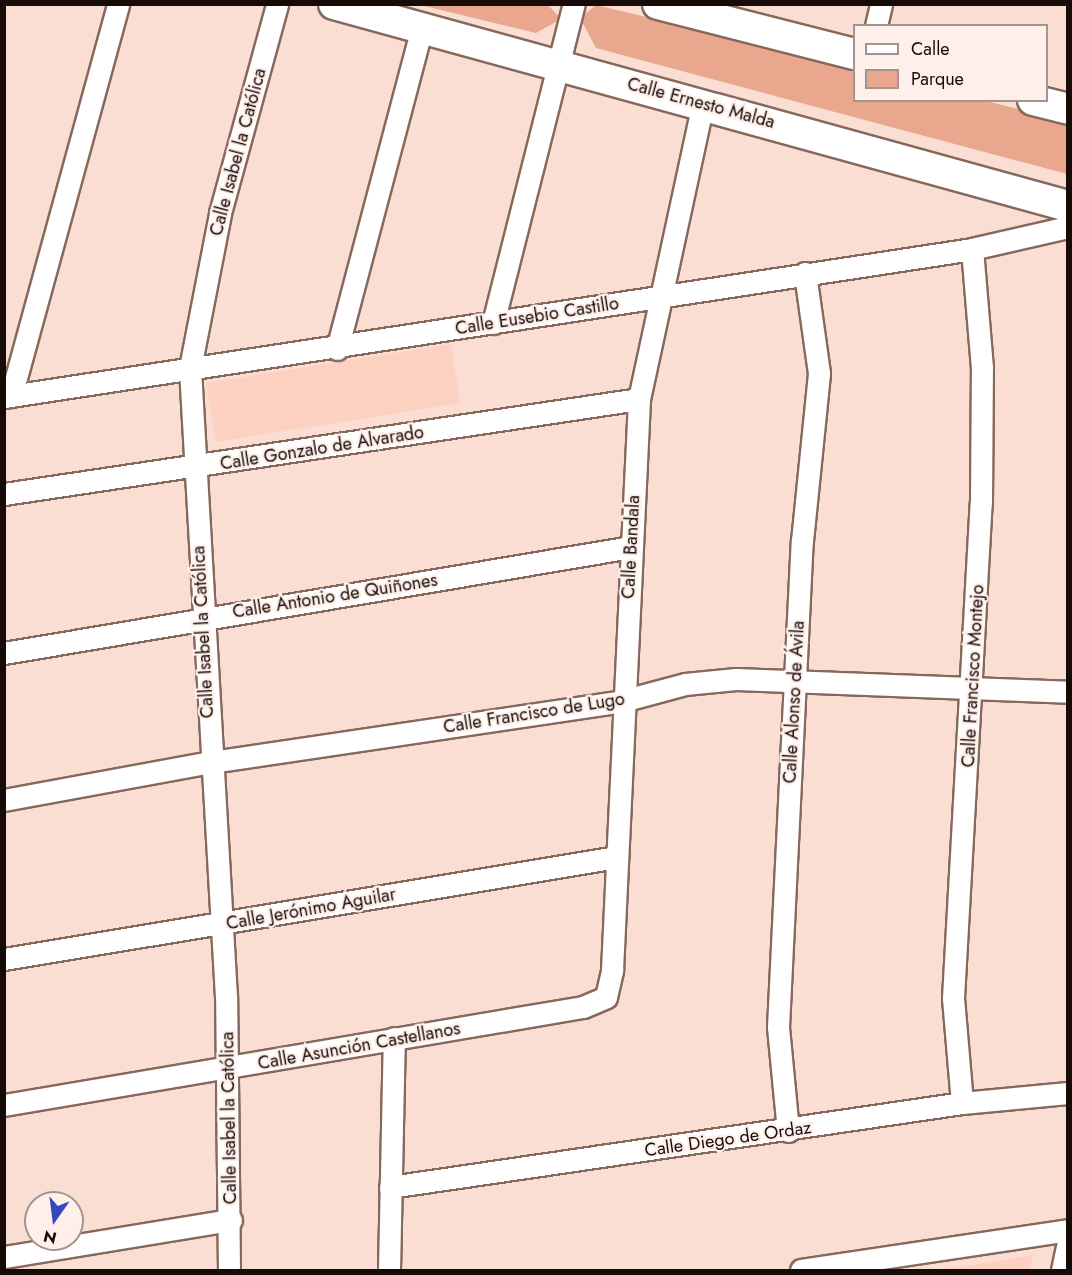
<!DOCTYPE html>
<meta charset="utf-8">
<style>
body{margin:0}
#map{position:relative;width:1072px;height:1275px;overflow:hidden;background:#fbded3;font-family:Jost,sans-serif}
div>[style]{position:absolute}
.built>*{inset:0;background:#fdd1c1;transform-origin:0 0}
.green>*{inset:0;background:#e9a78d}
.roads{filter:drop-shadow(2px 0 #87685c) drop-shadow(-2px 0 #87685c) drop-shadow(0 2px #87685c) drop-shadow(0 -2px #87685c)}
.minor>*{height:21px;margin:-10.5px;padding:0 10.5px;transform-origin:10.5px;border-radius:10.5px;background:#fff}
.secondary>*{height:30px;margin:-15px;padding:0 15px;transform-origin:15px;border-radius:15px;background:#fff}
span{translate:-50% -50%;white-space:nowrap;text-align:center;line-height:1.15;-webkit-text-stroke:4.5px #feefea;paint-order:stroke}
.street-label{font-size:18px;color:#170b07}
.frame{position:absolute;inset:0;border:6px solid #170b07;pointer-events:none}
.legend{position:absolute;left:853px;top:24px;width:195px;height:78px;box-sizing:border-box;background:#feefea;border:2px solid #a2948f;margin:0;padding:8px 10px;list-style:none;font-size:18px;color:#170b07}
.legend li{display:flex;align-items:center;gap:12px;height:30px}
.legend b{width:30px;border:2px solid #a2948f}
.north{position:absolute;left:24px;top:1191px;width:60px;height:60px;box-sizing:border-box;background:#feefea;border:2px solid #a2948f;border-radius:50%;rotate:194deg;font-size:16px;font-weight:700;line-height:24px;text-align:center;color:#170b07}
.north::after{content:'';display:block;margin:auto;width:21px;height:27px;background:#3548ba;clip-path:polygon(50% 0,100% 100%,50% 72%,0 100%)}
</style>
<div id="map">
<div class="built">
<i style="left:451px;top:344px;width:60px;height:248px;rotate:81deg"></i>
<i style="clip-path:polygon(1033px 1255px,1030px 1270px,939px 1270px)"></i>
</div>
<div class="green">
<i style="clip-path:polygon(420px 5px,548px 5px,561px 19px,536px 33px)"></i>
<i style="clip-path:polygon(596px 5px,854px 67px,854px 100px,986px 101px,1067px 121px,1067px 174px,596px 48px,580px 18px)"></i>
</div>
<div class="roads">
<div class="minor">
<i style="left:876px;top:26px;width:23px;rotate:-77deg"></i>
<i style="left:493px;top:323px;width:329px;rotate:-75.8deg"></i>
<i style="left:337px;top:349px;width:332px;rotate:-75.2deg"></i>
<i style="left:11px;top:396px;width:406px;rotate:-74.7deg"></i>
<i style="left:4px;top:397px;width:979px;rotate:-8.69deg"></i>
<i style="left:972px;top:249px;width:98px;rotate:-12.9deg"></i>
<i style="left:4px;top:494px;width:642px;rotate:-8.51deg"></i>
<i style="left:4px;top:653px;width:636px;rotate:-9.6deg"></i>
<i style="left:4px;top:800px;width:210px;rotate:-10.4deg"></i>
<i style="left:211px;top:762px;width:416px;rotate:-8.4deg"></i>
<i style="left:622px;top:701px;width:65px;rotate:-15.1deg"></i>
<i style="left:685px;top:684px;width:51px;rotate:-5.6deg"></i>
<i style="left:736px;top:679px;width:332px;rotate:2.2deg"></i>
<i style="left:4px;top:959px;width:621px;rotate:-9.45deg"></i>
<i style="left:962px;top:1103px;width:105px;rotate:-94.9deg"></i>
<i style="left:953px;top:998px;width:496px;rotate:-86.8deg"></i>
<i style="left:981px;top:503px;width:135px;rotate:-89.6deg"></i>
<i style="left:982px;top:368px;width:119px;rotate:-94.8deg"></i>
<i style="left:4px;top:1105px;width:587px;rotate:-9.61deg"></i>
<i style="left:583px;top:1007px;width:25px;rotate:-23deg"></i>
<i style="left:606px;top:997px;width:28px;rotate:-77deg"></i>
<i style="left:612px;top:970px;width:572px;rotate:-87.29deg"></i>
<i style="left:639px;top:399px;width:302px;rotate:-77.8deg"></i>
<i style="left:788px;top:1131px;width:104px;rotate:-95.5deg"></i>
<i style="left:778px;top:1027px;width:487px;rotate:-87.2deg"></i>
<i style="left:802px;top:541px;width:169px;rotate:-84.2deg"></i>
<i style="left:819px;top:373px;width:101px;rotate:-98deg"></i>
<i style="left:390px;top:1187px;width:578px;rotate:-8.35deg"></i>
<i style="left:962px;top:1103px;width:106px;rotate:-5.4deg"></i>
<i style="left:4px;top:1257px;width:230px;rotate:-9.3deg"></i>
<i style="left:229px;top:1270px;width:273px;rotate:-90.6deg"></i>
<i style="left:226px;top:997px;width:630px;rotate:-93.28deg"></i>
<i style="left:190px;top:368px;width:158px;rotate:-79deg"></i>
<i style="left:220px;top:213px;width:217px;rotate:-74.7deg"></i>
<i style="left:389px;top:1270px;width:232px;rotate:-88.8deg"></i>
<i style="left:801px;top:1270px;width:270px;rotate:-8.5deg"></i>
<i style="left:1062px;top:1270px;width:29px;rotate:-78deg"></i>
</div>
<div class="secondary">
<i style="left:334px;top:4px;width:761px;rotate:15.39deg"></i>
<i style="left:658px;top:4px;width:202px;rotate:14.3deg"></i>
<i style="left:1033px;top:100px;width:36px;rotate:14deg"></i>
</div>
</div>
<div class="street-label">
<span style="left:701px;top:103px;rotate:15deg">Calle Ernesto Malda</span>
<span style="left:238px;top:152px;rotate:-75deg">Calle Isabel la Católica</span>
<span style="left:537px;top:316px;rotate:-9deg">Calle Eusebio Castillo</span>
<span style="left:322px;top:448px;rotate:-9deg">Calle Gonzalo de Alvarado</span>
<span style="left:631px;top:547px;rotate:-87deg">Calle Bandala</span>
<span style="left:335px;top:596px;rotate:-9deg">Calle Antonio de Quiñones</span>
<span style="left:203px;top:632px;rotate:-93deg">Calle Isabel la Católica</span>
<span style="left:973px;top:676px;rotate:-87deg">Calle Francisco Montejo</span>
<span style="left:794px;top:702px;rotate:-87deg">Calle Alonso de Ávila</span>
<span style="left:534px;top:713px;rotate:-9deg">Calle Francisco de Lugo</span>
<span style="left:311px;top:909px;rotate:-10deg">Calle Jerónimo Aguilar</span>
<span style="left:359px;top:1046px;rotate:-10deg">Calle Asunción Castellanos</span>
<span style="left:229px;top:1118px;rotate:-91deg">Calle Isabel la Católica</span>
<span style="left:728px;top:1139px;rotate:-8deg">Calle Diego de Ordaz</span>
</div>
<div class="frame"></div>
<ul class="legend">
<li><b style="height:8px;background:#fff"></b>Calle</li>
<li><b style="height:16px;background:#e9a78d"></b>Parque</li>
</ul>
<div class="north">N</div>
</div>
